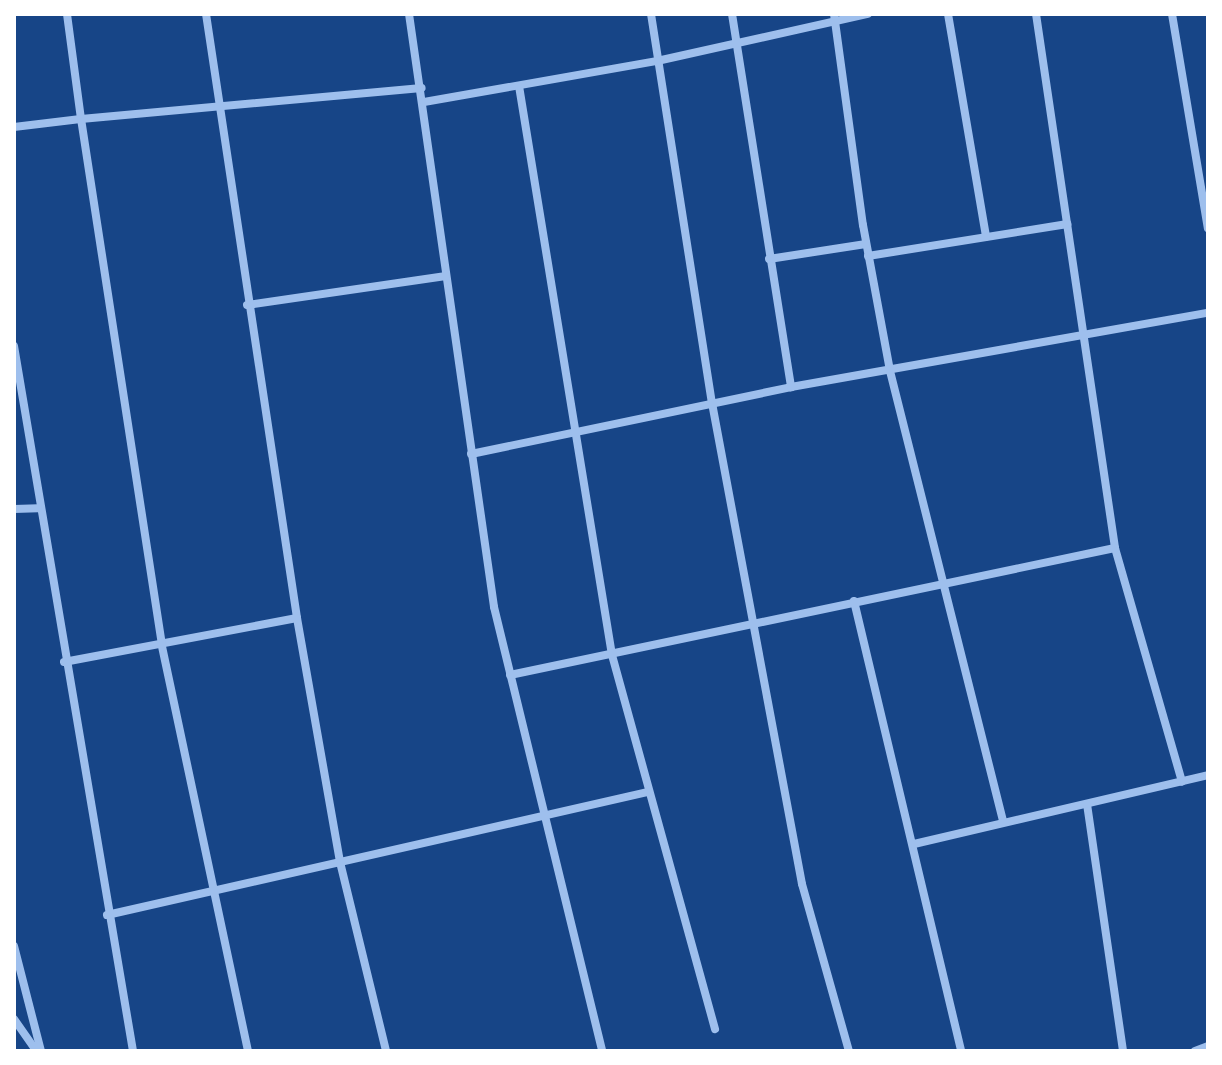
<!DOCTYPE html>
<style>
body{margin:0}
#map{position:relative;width:1222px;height:1065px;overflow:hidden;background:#174587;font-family:"Sofia Sans Condensed",sans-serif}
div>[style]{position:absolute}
.minor>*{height:8px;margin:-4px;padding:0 4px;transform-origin:4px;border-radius:4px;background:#9ebfed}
span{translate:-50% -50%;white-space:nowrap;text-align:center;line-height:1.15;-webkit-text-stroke:6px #174587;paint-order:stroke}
.frame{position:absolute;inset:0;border:16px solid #fff;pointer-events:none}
</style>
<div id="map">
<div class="minor">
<i style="left:206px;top:14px;width:611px;rotate:81.43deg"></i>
<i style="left:297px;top:618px;width:248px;rotate:80deg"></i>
<i style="left:340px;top:862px;width:195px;rotate:76.3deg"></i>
<i style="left:409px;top:14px;width:599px;rotate:81.84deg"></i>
<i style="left:494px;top:607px;width:457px;rotate:76.3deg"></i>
<i style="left:651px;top:14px;width:394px;rotate:81.1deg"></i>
<i style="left:712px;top:403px;width:489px;rotate:79.4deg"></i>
<i style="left:802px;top:884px;width:173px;rotate:74.3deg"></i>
<i style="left:732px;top:14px;width:378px;rotate:81deg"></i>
<i style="left:834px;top:14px;width:213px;rotate:82.2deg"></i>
<i style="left:863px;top:225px;width:148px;rotate:79.5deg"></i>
<i style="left:890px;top:371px;width:463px;rotate:75.9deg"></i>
<i style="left:948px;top:14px;width:226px;rotate:80.3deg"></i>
<i style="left:1036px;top:14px;width:540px;rotate:81.58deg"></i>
<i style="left:1115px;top:548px;width:243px;rotate:74deg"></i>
<i style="left:1172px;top:14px;width:217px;rotate:80.5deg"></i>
<i style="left:519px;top:86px;width:577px;rotate:80.72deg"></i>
<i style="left:612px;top:655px;width:388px;rotate:74.6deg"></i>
<i style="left:424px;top:102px;width:237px;rotate:-10deg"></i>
<i style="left:657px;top:61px;width:216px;rotate:-12.6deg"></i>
<i style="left:14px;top:127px;width:67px;rotate:-6.8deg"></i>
<i style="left:81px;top:119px;width:106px;rotate:-97.6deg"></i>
<i style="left:868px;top:256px;width:202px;rotate:-9.1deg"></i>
<i style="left:769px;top:259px;width:98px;rotate:-8.8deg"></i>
<i style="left:247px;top:305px;width:201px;rotate:-8.3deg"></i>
<i style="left:14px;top:346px;width:715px;rotate:80.42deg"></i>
<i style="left:471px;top:454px;width:327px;rotate:-11.8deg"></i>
<i style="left:791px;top:387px;width:424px;rotate:-10.1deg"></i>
<i style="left:14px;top:509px;width:24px;rotate:-2deg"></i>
<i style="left:854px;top:601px;width:463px;rotate:76.6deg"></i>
<i style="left:64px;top:662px;width:237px;rotate:-10.7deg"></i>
<i style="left:510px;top:675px;width:618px;rotate:-11.86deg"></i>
<i style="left:1087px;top:804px;width:250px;rotate:81.7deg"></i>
<i style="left:914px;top:844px;width:302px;rotate:-13.2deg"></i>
<i style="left:107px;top:915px;width:555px;rotate:-12.81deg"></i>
<i style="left:14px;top:946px;width:108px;rotate:75.6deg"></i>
<i style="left:14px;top:1019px;width:39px;rotate:55deg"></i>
<i style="left:248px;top:1051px;width:415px;rotate:-102deg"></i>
<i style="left:162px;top:645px;width:532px;rotate:-98.75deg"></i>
<i style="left:81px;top:119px;width:342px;rotate:-5.2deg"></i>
<i style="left:1195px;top:1051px;width:14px;rotate:-21deg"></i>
</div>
<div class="frame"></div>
</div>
